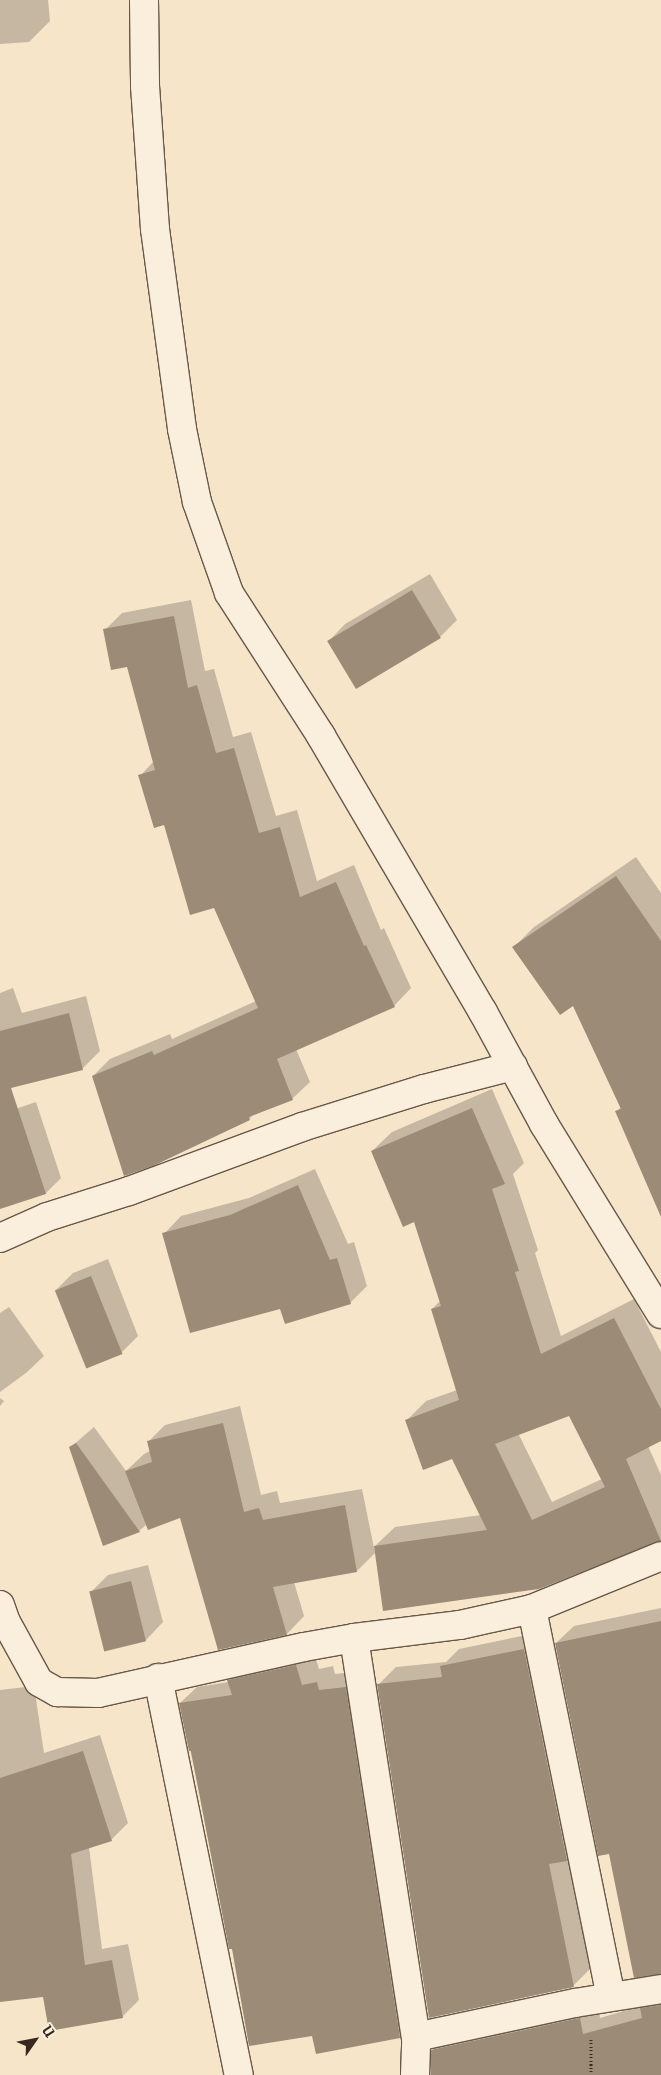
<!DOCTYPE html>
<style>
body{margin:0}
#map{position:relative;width:661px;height:2075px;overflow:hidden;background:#f7e5ca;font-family:"IM FELL French Canon",serif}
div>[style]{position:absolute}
.shadow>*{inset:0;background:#0003}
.building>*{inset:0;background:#9b8b77;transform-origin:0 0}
.path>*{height:3px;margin-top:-1.5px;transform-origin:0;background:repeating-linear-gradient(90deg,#37291d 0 1px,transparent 0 3.5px)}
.roads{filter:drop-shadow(1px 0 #675848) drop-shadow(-1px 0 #675848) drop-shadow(0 1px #675848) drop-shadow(0 -1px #675848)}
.minor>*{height:28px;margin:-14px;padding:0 14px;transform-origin:14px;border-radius:14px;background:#faeedd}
span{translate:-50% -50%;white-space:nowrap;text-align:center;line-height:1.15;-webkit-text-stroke:4px #faeedd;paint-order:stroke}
.north{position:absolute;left:10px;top:2015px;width:50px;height:50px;-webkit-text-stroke:4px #faeedd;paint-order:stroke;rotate:57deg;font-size:14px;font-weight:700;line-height:20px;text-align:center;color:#37291d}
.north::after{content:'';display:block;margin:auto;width:18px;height:22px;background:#37291d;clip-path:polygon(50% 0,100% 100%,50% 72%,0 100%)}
</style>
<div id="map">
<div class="shadow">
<i style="clip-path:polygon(0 0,48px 0,50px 21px,29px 42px,0 44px)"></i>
<i style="clip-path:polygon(430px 574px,457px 620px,440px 637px,328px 642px,345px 624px)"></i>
<i style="clip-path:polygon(191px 600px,205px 671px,214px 669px,233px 737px,251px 732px,276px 816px,297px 810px,317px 881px,354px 865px,381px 930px,384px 928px,411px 988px,394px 1006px,296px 1049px,310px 1082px,292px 1099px,254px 1114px,250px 1118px,152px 1164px,93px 1076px,110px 1059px,170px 1034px,172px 1039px,256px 1001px,215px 907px,165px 823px,140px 776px,154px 761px,128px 666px,105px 630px,122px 613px)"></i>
<i style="clip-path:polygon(636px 857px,661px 893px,661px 1189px,617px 1111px,621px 1107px,573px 1005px,514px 947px,534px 927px)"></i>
<i style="clip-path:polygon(13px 988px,22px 1013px,86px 996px,100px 1051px,82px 1069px,0 1090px,0 993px)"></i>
<i style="clip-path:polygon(evenodd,492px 1089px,524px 1163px,513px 1174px,538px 1250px,535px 1253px,561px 1336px,634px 1299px,661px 1352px,661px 1439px,648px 1446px,661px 1475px,661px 1540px,375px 1546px,395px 1527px,481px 1515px,453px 1458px,406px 1421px,426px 1401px,457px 1390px,432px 1309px,441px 1300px,415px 1220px,372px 1151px,392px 1132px,492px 1089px,569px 1415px,602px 1479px,552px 1502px,518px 1433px,569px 1415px)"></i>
<i style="clip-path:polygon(36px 1102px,61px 1178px,46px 1193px,0 1208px,0 1114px)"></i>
<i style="clip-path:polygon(315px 1169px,348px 1244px,354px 1242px,367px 1286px,350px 1303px,281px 1307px,164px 1234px,181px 1216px,249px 1198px)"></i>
<i style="clip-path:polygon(108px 1259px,138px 1336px,121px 1353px,56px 1290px,73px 1273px)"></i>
<i style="clip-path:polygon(9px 1307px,44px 1356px,26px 1373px,0 1392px,0 1313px)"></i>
<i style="clip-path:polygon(0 1398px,4px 1401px,0 1406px)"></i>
<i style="clip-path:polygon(240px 1406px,261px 1495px,277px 1491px,280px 1503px,362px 1489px,375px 1553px,357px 1571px,294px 1582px,304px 1616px,287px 1634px,219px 1649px,181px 1517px,147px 1524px,139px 1531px,71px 1447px,94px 1427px,126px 1471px,144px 1454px,150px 1451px,148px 1442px,165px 1425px)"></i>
<i style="clip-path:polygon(148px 1565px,163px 1622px,146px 1640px,105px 1650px,90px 1593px,108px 1575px)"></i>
<i style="clip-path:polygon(661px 1608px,661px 1973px,610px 1852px,556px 1643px,574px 1626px)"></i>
<i style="clip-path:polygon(541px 1632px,584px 1842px,569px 1858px,590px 1969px,573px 1986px,378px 1685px,396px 1667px,446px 1662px,459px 1649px)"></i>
<i style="clip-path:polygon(313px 1649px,319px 1669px,333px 1666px,335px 1674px,362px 1671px,416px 2020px,400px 2037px,313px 2035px,233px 1948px,180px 1703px,197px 1687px,229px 1682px,245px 1664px)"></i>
<i style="clip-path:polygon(34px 1686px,44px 1753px,100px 1735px,128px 1823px,111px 1840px,89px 1847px,102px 1949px,128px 1944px,139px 2000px,122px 2017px,44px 1996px,0 2001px,0 1690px)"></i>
<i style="clip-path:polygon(661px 1991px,661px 2075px,430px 2075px,433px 2050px,450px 2033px,597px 2002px,600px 2018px,644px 2005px)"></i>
</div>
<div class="building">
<i style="left:412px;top:590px;width:56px;height:99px;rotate:59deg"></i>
<i style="clip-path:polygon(174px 616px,188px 688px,197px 685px,216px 753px,234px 748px,259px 833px,280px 827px,300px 897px,336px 882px,364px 946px,366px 945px,395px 1007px,277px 1059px,293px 1100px,249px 1117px,250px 1120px,153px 1166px,124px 1176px,92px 1076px,152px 1051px,154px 1055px,258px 1008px,214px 908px,190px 915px,164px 825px,154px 828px,138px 775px,155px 770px,127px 667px,111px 670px,103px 629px)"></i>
<i style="clip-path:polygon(616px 876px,661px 941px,661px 1217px,615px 1111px,621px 1109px,573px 1006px,560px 1015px,512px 947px)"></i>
<i style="clip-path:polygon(69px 1013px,83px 1070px,11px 1088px,46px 1194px,0 1209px,0 1031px)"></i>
<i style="clip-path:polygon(evenodd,472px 1108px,505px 1184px,492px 1189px,519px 1271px,515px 1272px,541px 1354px,614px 1318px,661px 1409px,661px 1441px,626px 1459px,661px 1541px,539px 1589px,383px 1611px,374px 1546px,487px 1530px,452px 1459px,423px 1470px,405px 1420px,459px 1400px,431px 1309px,441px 1306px,414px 1222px,403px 1227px,371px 1151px,472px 1108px,569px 1416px,605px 1487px,532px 1520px,495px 1444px,569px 1416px)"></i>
<i style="clip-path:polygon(298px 1185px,330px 1260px,337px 1258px,351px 1304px,285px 1324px,280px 1309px,190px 1333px,162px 1233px,230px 1215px)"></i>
<i style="left:91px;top:1276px;width:84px;height:39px;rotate:68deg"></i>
<i style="clip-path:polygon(223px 1423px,244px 1512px,259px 1508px,263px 1520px,345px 1505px,357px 1572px,273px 1587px,287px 1635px,218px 1650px,180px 1518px,148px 1530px,125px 1471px,152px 1462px,147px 1441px)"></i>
<i style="clip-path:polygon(76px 1443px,140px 1532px,103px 1546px,69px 1447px)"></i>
<i style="left:131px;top:1581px;width:62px;height:43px;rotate:76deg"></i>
<i style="clip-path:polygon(661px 1621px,661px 1974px,634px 1978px,609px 1854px,598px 1856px,555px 1643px)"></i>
<i style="clip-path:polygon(524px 1649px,567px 1861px,549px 1864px,574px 1987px,429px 2018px,377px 1684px,442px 1677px,440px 1666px)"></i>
<i style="clip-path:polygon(296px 1665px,302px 1685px,317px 1682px,319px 1690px,346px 1687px,400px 2038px,316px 2054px,312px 2036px,249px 2046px,232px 1949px,229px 1949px,191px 1751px,189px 1751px,179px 1703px,232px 1695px,227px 1680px)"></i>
<i style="clip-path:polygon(83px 1751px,112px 1841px,71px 1854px,85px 1965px,112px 1960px,123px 2018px,49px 2031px,43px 1997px,0 2002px,0 1778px)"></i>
<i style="clip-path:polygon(661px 2005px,661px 2075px,431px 2075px,431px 2050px,580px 2018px,583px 2034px,642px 2018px,640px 2008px)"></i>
</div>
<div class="path">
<i style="left:591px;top:2036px;width:39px;rotate:90deg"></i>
</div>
<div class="roads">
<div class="minor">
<i style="left:144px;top:0;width:86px;rotate:89.3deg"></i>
<i style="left:145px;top:86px;width:143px;rotate:86deg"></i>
<i style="left:155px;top:229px;width:202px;rotate:82.3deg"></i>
<i style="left:182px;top:429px;width:75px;rotate:78.4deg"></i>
<i style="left:197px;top:502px;width:96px;rotate:70.6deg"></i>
<i style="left:229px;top:593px;width:170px;rotate:57.2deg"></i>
<i style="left:321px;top:736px;width:320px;rotate:59.6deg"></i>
<i style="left:483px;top:1012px;width:128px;rotate:61.4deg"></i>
<i style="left:544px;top:1124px;width:223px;rotate:58.4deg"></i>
<i style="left:0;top:1238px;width:51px;rotate:-24.1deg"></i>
<i style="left:47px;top:1217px;width:86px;rotate:-17.6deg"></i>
<i style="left:129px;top:1191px;width:184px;rotate:-20.3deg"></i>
<i style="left:302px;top:1127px;width:128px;rotate:-17.3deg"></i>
<i style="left:424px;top:1089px;width:92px;rotate:-14.5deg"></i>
<i style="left:0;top:1605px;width:18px;rotate:71deg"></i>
<i style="left:6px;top:1622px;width:68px;rotate:61.2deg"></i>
<i style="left:39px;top:1682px;width:21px;rotate:29deg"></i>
<i style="left:57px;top:1692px;width:41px;rotate:1.4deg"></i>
<i style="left:98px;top:1693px;width:211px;rotate:-12.6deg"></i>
<i style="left:304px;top:1647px;width:51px;rotate:-10.2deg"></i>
<i style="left:354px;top:1638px;width:107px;rotate:-7deg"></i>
<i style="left:460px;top:1625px;width:74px;rotate:-12.5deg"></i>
<i style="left:532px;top:1609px;width:139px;rotate:-22.3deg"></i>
<i style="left:532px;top:1609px;width:395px;rotate:78.5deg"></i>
<i style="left:354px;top:1638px;width:404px;rotate:81.2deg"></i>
<i style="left:158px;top:1678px;width:405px;rotate:78.5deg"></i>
<i style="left:415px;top:2075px;width:38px;rotate:-88deg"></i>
<i style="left:416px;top:2037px;width:163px;rotate:-12.1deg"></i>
<i style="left:575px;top:2003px;width:87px;rotate:-9.2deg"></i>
</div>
</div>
<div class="north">U</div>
</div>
